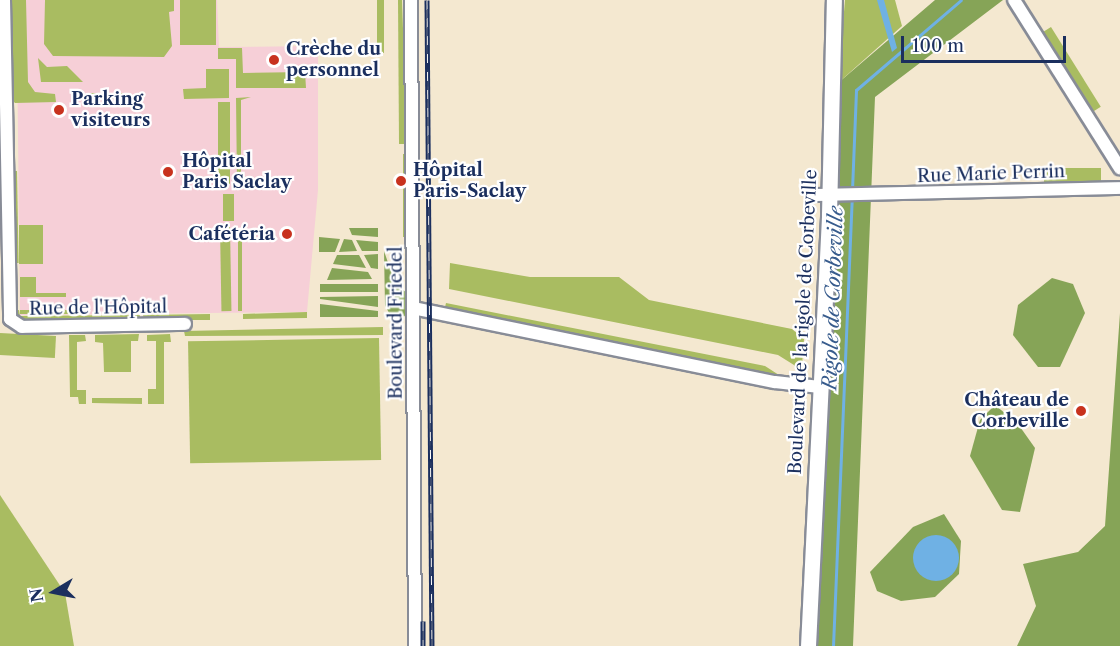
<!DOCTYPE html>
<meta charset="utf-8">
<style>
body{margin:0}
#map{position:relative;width:1120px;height:646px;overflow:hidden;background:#f4e8d0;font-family:"Libre Caslon Text",serif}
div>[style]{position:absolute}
.built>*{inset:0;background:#f6cfd7}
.green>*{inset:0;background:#a9bc61;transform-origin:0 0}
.forest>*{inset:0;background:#86a457;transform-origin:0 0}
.water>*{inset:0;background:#6fb1e4}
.round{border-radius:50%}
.stream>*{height:3px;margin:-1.5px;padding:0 1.5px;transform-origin:1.5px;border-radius:1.5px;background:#6fb1e4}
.roads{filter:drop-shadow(2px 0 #888c97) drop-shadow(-2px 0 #888c97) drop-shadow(0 2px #888c97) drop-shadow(0 -2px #888c97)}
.minor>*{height:12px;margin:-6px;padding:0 6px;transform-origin:6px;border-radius:6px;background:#fff}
.major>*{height:15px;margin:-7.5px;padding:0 7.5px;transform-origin:7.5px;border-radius:7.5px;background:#fff}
.rail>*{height:5px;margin-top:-2.5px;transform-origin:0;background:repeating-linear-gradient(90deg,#fff 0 9px,#1b2f5e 0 18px);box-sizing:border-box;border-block:2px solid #1b2f5e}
.dots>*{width:16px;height:16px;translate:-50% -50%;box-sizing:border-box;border:3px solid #fff;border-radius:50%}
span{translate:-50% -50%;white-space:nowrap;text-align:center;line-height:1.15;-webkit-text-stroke:4.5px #fff;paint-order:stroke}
.poi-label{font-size:18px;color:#1b2f5e;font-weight:700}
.left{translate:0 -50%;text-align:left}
.right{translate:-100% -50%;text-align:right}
.street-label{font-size:18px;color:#1b2f5e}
.water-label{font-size:20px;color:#385c8d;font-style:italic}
.north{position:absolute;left:24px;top:562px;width:60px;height:60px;-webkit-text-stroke:4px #fff;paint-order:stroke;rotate:260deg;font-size:16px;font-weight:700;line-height:24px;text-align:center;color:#1b2f5e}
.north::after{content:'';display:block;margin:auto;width:21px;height:27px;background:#1b2f5e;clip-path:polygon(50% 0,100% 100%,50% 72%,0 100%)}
.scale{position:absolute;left:901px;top:36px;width:165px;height:27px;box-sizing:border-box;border:3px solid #1b2f5e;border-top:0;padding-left:8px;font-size:18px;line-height:21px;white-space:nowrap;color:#1b2f5e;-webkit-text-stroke:4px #fff;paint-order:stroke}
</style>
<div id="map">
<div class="built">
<i style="clip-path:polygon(0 0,217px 0,219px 47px,318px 46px,318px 190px,307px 312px,20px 315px,17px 46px)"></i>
</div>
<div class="green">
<i style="clip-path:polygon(9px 0,26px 0,28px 82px,35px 92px,55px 94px,56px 102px,15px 103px,11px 99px)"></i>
<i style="clip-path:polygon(45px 0,174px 0,174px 11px,169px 12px,172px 46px,164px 57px,53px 56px,44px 44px)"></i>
<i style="left:180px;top:0;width:36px;height:45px"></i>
<i style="left:377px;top:0;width:7px;height:53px"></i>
<i style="clip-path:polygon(398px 0,402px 0,407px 144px,399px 144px)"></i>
<i style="clip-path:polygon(845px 0,895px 0,902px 26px,838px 83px)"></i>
<i style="left:1051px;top:27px;width:94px;height:17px;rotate:58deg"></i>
<i style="clip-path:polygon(218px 48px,242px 48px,243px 73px,305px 72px,306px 88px,236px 88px,236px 59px,218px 59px)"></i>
<i style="clip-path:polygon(38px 58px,47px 67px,67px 66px,83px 82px,41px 82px)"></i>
<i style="clip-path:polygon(206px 69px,229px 69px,229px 98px,184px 99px,183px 89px,206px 88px)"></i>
<i style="clip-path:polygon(90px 93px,122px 93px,126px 98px,85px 99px)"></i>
<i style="clip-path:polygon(251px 97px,241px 100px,241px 184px,237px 184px,236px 98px)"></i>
<i style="left:218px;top:102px;width:12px;height:82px"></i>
<i style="left:403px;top:154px;width:5px;height:83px"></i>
<i style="left:1044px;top:168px;width:57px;height:18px"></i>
<i style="left:17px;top:171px;width:92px;height:8px;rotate:89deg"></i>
<i style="left:223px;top:194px;width:11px;height:27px"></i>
<i style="left:19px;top:225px;width:24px;height:39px"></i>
<i style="left:230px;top:227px;width:84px;height:10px;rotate:89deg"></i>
<i style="left:238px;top:228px;width:4px;height:83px"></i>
<i style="clip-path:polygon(450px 263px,530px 277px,619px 277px,649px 300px,792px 329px,804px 339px,801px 378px,794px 365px,778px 355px,449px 289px)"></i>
<i style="clip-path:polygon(20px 277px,36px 277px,36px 293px,66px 293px,66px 297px,20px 297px)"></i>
<i style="clip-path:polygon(446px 303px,765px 366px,779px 375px,444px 311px)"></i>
<i style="clip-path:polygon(19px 310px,20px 316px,140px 315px,140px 320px,23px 322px,13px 311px)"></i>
<i style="clip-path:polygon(20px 310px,67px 310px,75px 314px,20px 314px)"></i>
<i style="clip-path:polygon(307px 312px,307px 318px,243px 319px,243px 314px)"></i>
<i style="clip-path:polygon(210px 314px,210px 320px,144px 320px,143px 315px)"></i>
<i style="clip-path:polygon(383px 327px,383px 335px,185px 336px,184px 331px)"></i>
<i style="clip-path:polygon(139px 334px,138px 341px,131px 341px,131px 372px,104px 372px,103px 343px,95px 342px,95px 335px)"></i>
<i style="clip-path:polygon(170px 334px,171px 342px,164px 342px,164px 404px,148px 404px,148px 389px,156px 389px,156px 341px,147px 341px,147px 335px)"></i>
<i style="clip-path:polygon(69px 335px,85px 335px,86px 341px,77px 342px,77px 390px,86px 390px,86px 404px,79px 404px,78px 397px,70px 397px)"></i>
<i style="left:56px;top:336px;width:22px;height:56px;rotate:93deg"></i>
<i style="left:379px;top:338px;width:122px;height:191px;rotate:89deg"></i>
<i style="clip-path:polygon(92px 398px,142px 398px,142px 404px,92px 403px)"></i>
<i style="clip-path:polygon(0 495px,65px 593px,74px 646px,0 646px)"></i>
</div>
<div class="forest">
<i style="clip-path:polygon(935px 0,1003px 0,875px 97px,853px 646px,816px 646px,838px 83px)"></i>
<i style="clip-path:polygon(349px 228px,378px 228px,378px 237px,352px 235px)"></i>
<i style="clip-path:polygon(319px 237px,340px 239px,335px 252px,319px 252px)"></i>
<i style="clip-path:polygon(344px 239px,352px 240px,357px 251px,339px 252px)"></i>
<i style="clip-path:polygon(356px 240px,378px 242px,378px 251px,362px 251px)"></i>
<i style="clip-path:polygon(384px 251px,395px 283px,408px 294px,408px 316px,391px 317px,385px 305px)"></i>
<i style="clip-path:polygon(378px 254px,378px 269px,371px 268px,364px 255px)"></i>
<i style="clip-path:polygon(337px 255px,359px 255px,366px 268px,333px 264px)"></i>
<i style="clip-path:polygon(332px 268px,368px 272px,372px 279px,327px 280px)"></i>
<i style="clip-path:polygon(1052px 278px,1073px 284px,1085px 313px,1060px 367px,1038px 367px,1013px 335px,1018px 305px)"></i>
<i style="left:378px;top:284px;width:8px;height:58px;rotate:90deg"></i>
<i style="clip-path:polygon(378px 296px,378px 307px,320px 299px,320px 297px)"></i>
<i style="clip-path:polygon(320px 304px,378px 311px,378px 317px,320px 317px)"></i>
<i style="clip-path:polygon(1120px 313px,1120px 646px,1017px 646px,1036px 606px,1023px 564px,1078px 552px,1105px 526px)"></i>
<i style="clip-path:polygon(995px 405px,1018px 424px,1035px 448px,1020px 512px,1002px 510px,970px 456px,980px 420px)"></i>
<i style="clip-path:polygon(944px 514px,961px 541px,959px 574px,935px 597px,901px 601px,877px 591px,870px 572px,913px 527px)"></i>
</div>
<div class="water">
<i style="clip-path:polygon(877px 0,884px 0,897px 48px,892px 52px)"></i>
<i class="round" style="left:913px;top:535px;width:46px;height:46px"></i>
</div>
<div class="stream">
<i style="left:852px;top:190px;width:100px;rotate:-87.7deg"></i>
<i style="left:856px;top:90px;width:138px;rotate:-40.6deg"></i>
<i style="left:833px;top:646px;width:450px;rotate:-87.6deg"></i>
</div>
<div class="roads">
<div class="minor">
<i style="left:4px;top:0;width:319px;rotate:88.9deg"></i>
<i style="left:10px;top:319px;width:14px;rotate:34deg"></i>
<i style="left:22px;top:327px;width:163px;rotate:-1.1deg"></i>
<i style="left:411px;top:0;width:646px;rotate:89.65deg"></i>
<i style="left:1014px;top:0;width:199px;rotate:57.8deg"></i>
<i style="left:812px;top:195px;width:308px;rotate:-1.3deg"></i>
<i style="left:413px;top:308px;width:369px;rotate:11.6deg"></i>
<i style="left:775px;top:382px;width:45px;rotate:6.3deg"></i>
</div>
<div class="major">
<i style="left:808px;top:646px;width:432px;rotate:-87.2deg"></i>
<i style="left:829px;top:215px;width:215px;rotate:-88.7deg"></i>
</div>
</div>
<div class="rail">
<i style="left:427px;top:0;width:646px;rotate:89.56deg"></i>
<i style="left:423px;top:621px;width:25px;rotate:90deg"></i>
</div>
<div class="dots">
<i style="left:274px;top:60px;background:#c8321e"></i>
<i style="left:59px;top:110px;background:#c8321e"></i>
<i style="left:168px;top:172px;background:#c8321e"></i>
<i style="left:401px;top:181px;background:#c8321e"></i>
<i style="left:287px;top:234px;background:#c8321e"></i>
<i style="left:1081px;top:411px;background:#c8321e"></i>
</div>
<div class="poi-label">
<span class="left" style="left:286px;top:60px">Crèche du<br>personnel</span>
<span class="left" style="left:71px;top:110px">Parking<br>visiteurs</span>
<span class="left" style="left:182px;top:172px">Hôpital<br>Paris Saclay</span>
<span class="left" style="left:413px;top:181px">Hôpital<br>Paris-Saclay</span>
<span class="right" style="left:275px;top:234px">Cafétéria</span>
<span class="right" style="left:1069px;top:411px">Château de<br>Corbeville</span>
</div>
<div class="street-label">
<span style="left:991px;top:174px;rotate:-2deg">Rue Marie Perrin</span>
<span style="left:98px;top:308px;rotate:-1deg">Rue de l'Hôpital</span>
<span style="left:803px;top:322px;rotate:-87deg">Boulevard de la rigole de Corbeville</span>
<span style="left:396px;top:323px;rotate:-90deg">Boulevard Friedel</span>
</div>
<div class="water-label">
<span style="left:833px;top:298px;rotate:-88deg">Rigole de Corbeville</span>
</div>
<div class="north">N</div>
<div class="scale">100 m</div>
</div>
